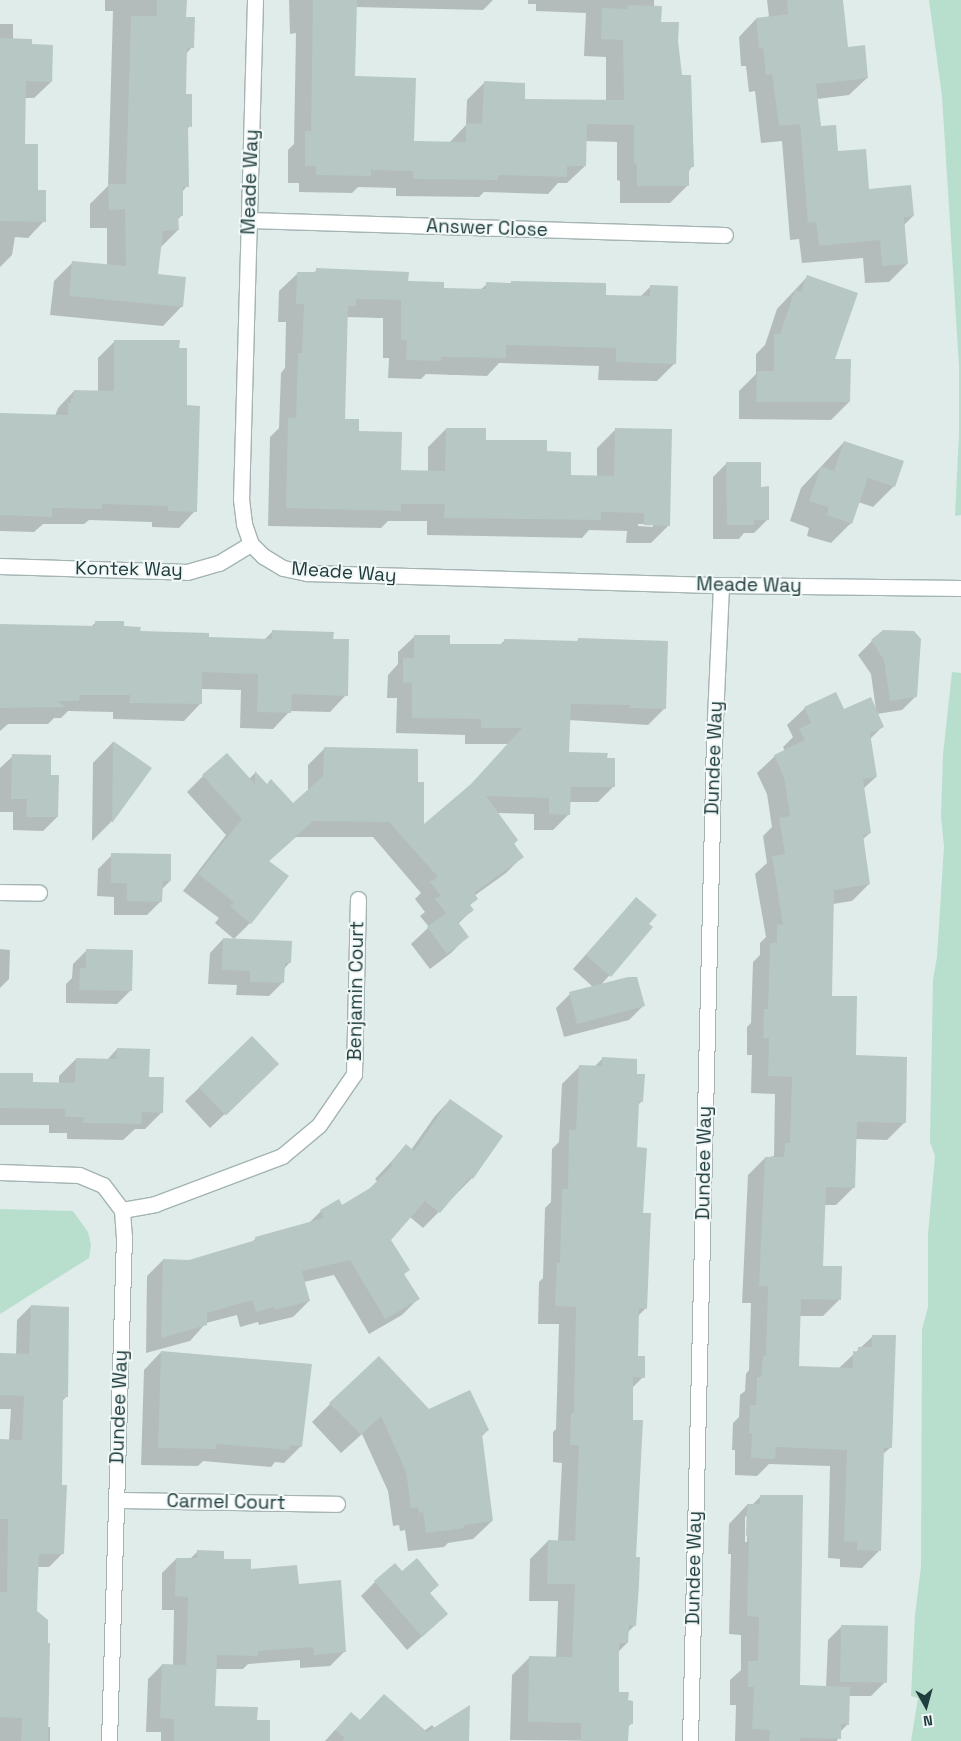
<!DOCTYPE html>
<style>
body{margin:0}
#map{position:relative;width:961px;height:1741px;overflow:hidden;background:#e0ecea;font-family:"Space Grotesk",sans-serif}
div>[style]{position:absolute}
.green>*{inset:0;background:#b8decd}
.shadow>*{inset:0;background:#0003}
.building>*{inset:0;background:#b6c7c4;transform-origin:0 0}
.roads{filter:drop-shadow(1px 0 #a3b4b3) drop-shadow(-1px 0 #a3b4b3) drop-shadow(0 1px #a3b4b3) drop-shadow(0 -1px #a3b4b3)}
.minor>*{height:15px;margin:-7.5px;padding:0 7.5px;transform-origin:7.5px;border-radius:7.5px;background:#fff}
span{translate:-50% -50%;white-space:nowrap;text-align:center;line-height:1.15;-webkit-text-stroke:4px #f1f8f7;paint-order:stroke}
.street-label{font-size:19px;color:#203d3d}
.north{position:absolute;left:901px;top:1681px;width:50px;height:50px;-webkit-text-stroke:4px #f1f8f7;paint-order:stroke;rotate:173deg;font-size:14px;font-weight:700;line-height:20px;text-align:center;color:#203d3d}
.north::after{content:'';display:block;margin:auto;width:18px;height:22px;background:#203d3d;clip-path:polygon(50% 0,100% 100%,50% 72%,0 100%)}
</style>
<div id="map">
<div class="green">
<i style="clip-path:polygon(929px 0,961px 0,961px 515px,955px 516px,959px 433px,959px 367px,942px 96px)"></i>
<i style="clip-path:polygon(952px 672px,961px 673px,961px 1741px,911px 1741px,918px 1698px,911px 1696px,915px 1615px,921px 1567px,922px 1329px,928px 1307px,928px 1234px,935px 1156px,930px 1142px,933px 980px,937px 957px,944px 846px,941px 817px,943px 755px)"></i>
<i style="clip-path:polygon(0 1209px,73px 1211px,88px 1232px,91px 1245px,89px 1258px,0 1314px)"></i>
</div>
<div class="shadow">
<i style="clip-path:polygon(105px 0,186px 0,185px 18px,192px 47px,186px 54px,184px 95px,190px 126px,187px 129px,187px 186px,182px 192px,182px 215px,177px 220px,178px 230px,160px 248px,157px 275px,182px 306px,163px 326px,50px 315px,54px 281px,73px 262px,107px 266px,107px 228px,90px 228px,90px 204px,108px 186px,113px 11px,105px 11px)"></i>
<i style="clip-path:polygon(289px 0,493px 0,483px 10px,355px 7px,354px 78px,413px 142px,449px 143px,466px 125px,467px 100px,484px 83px,523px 100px,606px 101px,606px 57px,584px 56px,586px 13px,536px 11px,536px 4px,528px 4px,528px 0,654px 0,654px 7px,660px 23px,677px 41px,692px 167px,688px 171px,688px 185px,670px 203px,620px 203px,620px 181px,617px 180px,617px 142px,585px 141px,585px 166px,567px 183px,558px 183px,548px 194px,484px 192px,479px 197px,396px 196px,396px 188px,358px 187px,352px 193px,299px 192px,299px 183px,288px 183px,288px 150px,294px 144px,296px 33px,290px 34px)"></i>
<i style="clip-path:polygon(767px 0,842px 0,847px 48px,867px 78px,849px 95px,817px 99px,820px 127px,837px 153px,868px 191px,913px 216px,903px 226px,907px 264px,889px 282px,865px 283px,863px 258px,802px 263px,799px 239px,790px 240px,782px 141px,761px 143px,755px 91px,749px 92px,746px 66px,741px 66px,739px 37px,756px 19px,769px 17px)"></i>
<i style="clip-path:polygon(0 24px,13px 24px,13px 40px,31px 46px,51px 82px,34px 98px,25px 98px,24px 145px,44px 221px,28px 238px,15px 237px,12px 255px,0 267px)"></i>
<i style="clip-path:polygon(evenodd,317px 270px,443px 290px,480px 290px,487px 284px,510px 284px,511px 282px,605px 296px,640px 297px,651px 286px,675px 363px,657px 381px,598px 380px,599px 366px,499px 363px,487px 376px,426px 374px,421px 379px,388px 378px,389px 358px,383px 358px,383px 318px,346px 317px,344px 420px,400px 471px,428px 472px,428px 447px,446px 429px,484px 441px,546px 452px,570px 476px,597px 477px,597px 448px,615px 430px,669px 525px,651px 543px,626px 543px,627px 531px,589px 530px,582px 538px,427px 535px,427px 521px,388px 521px,381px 528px,268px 526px,270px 437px,279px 428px,281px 373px,285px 368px,286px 322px,278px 322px,279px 291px,298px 273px,313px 273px,317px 270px,638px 524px,653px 524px,653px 527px,638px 526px,638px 524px)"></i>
<i style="clip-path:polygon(807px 277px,833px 360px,849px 402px,831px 420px,739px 419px,739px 391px,756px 374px,756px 354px,765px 345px,777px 309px)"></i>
<i style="clip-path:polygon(114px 342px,185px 407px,195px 511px,179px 528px,152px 527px,152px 522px,89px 520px,84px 524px,43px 524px,34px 532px,0 531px,0 414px,55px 416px,58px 408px,74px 391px,98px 392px,98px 358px)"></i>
<i style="clip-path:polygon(844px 442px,894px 486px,873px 507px,858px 502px,851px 523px,831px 543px,807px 536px,809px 528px,790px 521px,801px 488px)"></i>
<i style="clip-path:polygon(727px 463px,760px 488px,768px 519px,754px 533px,744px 533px,739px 539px,713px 539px,713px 477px)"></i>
<i style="clip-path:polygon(96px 622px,139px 633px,208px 638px,264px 640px,272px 632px,332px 640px,346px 695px,330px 712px,290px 711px,273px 729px,240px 728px,241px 690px,201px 689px,200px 704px,184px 721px,113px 719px,113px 712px,68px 711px,61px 718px,54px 718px,48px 724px,8px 724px,0 731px,0 625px,91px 627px)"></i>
<i style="clip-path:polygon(415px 636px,449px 646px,500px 645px,505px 640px,576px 642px,579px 639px,664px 709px,648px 725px,569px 720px,568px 753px,606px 759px,614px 786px,598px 802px,569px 802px,569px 814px,553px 830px,534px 830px,534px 814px,496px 813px,522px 857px,506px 873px,474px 896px,476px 899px,469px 906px,472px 910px,458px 924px,467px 937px,451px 953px,430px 969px,411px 944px,429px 927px,420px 916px,425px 912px,415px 899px,421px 893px,373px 837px,296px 837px,268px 862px,250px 923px,234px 939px,215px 923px,219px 918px,183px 891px,226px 835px,187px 792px,203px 776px,249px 779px,255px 773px,267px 786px,292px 805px,308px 792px,308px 765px,324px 749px,417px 783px,423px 827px,466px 790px,508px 744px,465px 744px,465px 735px,396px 733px,397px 698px,387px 698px,388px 675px,398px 664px,398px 652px)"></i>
<i style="clip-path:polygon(872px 641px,916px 696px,902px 710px,877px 714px,883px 726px,870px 739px,876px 777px,863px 789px,870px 833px,862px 840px,869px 884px,852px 901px,833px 904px,830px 997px,854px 1056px,904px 1123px,887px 1140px,855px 1139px,853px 1188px,836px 1205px,824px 1205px,822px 1267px,840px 1299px,823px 1316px,800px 1316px,798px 1367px,838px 1369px,873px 1336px,891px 1447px,882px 1455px,880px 1550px,862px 1568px,840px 1567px,840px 1559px,828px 1558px,830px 1466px,769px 1464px,757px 1476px,735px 1475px,735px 1450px,732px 1450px,733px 1423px,739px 1417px,740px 1395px,745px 1391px,746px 1374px,749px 1370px,751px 1303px,742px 1303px,748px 1175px,765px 1158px,774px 1156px,775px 1094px,751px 1093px,752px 1055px,747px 1055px,747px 1027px,751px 1023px,753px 962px,760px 955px,760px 943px,766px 937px,755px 874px,767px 863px,763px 836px,772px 827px,767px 794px,757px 773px,775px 756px,785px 751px,783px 747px,793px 737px,787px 725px,805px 708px,876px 710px,871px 674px,858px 655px)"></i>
<i style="clip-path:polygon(113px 742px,150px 769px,111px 822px,92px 841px,93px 763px)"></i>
<i style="clip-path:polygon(13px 756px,49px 776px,57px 817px,43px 831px,13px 830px,13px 812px,0 812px,0 768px)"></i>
<i style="clip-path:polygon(112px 855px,170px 881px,161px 890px,161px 901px,147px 915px,114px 915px,114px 897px,97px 896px,98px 869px)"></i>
<i style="clip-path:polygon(636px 898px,647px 924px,651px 928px,600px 986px,643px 1006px,629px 1020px,564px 1037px,556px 1008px,570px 994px,593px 987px,573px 969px)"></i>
<i style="clip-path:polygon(223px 939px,290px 962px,284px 969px,283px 982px,269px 996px,236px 995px,237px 985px,208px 984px,210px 953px)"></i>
<i style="clip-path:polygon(0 949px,10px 950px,9px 979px,0 988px)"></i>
<i style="clip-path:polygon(87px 950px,131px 990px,117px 1004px,66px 1003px,66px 984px,72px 978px,73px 964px)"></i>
<i style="clip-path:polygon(117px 1049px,148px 1078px,162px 1112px,145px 1129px,135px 1129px,123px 1140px,67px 1139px,67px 1133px,49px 1133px,49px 1125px,0 1125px,0 1074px,32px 1083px,59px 1084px,59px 1076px,76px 1059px,107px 1060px)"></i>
<i style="clip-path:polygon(603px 1058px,635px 1075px,642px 1101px,638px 1105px,636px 1148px,642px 1214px,646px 1308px,638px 1316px,636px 1357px,643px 1377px,632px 1388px,635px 1625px,627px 1633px,627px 1643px,618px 1652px,618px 1693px,627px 1701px,631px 1724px,627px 1728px,627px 1741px,510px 1740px,512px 1675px,529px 1658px,556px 1658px,558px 1601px,529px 1601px,530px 1559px,548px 1541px,558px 1541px,562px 1463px,553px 1462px,553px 1432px,556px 1429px,559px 1324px,538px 1324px,539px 1282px,543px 1278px,545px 1208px,551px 1202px,552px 1149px,559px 1142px,562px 1084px,579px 1067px,594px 1067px)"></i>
<i style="clip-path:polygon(263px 1078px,210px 1128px,185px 1101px,199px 1088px)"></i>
<i style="clip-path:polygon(450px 1100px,472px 1178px,423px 1228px,410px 1217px,390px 1239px,408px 1270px,403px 1275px,418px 1299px,402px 1315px,369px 1334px,334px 1275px,304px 1282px,309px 1301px,293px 1317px,259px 1325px,258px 1322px,240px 1327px,237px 1315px,206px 1323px,190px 1341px,146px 1353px,147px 1276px,163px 1260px,189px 1261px,251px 1243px,256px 1238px,309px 1223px,321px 1211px,338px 1201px,341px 1207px,370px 1190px,378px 1182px,375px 1179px,406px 1146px,411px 1150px,435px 1116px)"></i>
<i style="clip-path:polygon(31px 1306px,67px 1396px,62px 1401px,60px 1486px,63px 1553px,49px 1567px,37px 1567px,36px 1612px,47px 1727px,50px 1727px,50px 1741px,0 1741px,0 1440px,9px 1440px,11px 1409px,0 1409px,0 1355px,16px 1355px,17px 1320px)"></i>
<i style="clip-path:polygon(161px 1352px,301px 1446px,284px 1463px,275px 1462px,271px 1467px,203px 1461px,198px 1466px,141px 1465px,144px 1370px)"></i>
<i style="clip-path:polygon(330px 1404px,429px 1410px,488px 1430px,481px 1437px,492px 1521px,473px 1539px,448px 1543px,444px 1547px,408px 1551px,405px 1530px,400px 1531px,399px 1525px,393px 1526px,388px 1491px,362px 1434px,341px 1453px,312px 1422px)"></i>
<i style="clip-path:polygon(evenodd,761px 1496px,799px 1686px,826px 1687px,828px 1640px,842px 1626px,885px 1682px,871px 1696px,848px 1696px,848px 1724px,840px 1732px,837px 1741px,735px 1741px,736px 1705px,730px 1705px,730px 1680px,741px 1670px,741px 1635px,729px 1634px,731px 1554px,728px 1554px,729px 1524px,747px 1505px,752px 1505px,761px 1496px,748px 1515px,747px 1542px,745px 1542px,745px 1517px,748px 1515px)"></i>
<i style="clip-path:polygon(198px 1551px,249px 1571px,298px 1585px,344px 1652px,330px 1666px,300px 1668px,300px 1660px,248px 1664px,243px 1669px,215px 1669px,214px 1707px,256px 1721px,268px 1741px,161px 1741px,161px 1732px,146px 1732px,148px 1679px,162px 1665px,173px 1666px,174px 1610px,162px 1610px,162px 1573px,176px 1559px,190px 1559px)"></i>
<i style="clip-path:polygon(402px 1573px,429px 1594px,447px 1614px,407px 1650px,361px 1596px,375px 1582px)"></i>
<i style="clip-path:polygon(384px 1695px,424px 1731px,432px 1725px,435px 1729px,468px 1741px,325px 1741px,335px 1730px,359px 1721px)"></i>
</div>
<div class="building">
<i style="clip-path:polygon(157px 0,187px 0,186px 17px,195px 17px,194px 48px,187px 48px,186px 94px,192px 94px,192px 127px,188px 126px,189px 187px,183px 187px,183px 216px,178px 216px,179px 230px,163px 231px,158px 274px,186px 277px,183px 307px,69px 296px,72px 261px,126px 266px,125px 209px,109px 210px,108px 184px,126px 184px,131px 16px,157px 16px)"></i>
<i style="clip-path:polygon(313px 0,357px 0,355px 76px,416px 78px,414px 141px,466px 142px,466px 123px,482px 124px,484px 81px,525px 83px,525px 99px,624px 100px,623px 40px,601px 39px,602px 8px,627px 9px,628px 5px,662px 6px,661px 22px,679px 22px,678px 41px,682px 75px,691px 75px,694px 167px,691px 167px,689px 172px,689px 186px,637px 186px,637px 164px,634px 163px,634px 125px,587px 124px,586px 166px,567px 166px,567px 177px,498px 175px,498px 180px,413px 179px,413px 171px,371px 170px,371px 176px,316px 175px,316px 166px,305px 166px,305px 131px,311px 131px)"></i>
<i style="clip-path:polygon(787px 0,843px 0,848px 47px,865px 45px,868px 78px,816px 84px,821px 126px,836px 125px,838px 151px,866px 149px,869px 189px,911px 185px,914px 216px,904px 217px,908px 264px,882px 266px,880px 240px,819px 246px,816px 222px,808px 223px,800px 124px,779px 126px,772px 74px,766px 75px,763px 48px,759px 49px,756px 18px,788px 14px)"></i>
<i style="clip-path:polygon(0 38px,32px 39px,32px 44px,53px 45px,52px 82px,26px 81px,25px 144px,38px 144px,38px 190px,46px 190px,46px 222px,0 221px)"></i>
<i style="clip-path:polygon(316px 268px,409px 272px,408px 281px,444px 282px,444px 288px,486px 289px,486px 282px,511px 283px,511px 281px,606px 283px,606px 295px,650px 296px,650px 285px,678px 286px,676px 364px,616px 362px,616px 348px,506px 345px,506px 358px,441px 357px,441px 361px,406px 360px,407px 340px,401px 340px,401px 300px,356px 299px,356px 306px,348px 306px,345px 419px,359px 419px,359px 431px,402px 432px,401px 470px,445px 471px,446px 428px,486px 428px,486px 440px,547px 440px,547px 451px,571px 452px,571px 475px,614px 476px,615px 428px,672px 429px,670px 526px,644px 525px,644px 513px,601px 512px,601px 520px,444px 518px,445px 504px,401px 504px,401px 511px,286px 508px,288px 418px,296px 418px,298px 353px,302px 353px,304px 304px,296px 304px,297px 272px,316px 272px)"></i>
<i style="clip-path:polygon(807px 275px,858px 293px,835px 359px,851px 359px,850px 402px,756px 402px,757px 371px,774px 371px,774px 334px,780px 334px,795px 290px,801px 292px)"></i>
<i style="clip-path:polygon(114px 340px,180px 340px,179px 348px,187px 348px,187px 405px,200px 406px,197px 512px,168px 511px,168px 506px,102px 504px,102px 509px,52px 508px,52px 517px,0 515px,0 413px,68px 415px,68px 403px,71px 403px,71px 398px,73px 399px,74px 390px,114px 391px)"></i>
<i style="clip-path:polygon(844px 441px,904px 461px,895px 487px,868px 478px,852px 524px,827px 515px,829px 507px,809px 501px,821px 466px,834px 471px)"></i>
<i style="clip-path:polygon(726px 462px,761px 462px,761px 487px,769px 486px,769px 520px,754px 520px,754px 525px,727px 525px)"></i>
<i style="clip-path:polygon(95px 621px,124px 621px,124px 626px,141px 627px,140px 631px,209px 633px,209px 637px,272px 639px,272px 630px,334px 632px,333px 639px,349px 639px,348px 696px,292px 694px,291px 713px,257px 712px,258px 674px,202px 672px,202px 704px,129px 703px,130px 695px,80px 695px,79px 701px,57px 701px,66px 707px,0 708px,0 624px,95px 626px)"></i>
<i style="clip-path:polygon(883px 630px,914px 631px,921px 639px,917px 697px,890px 701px,884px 660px,871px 640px)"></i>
<i style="clip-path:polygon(414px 635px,450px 635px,450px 644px,504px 644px,504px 639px,578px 641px,578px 638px,668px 641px,666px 709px,630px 708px,630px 705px,571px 704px,569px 752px,608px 753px,607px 758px,615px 758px,615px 787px,571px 787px,570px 815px,549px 814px,549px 798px,486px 796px,518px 840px,514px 844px,524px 857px,474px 893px,478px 899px,470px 905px,474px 910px,458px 922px,469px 937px,447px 954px,427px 927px,446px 913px,435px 899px,441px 896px,430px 882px,438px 877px,389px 822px,313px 821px,269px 861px,289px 876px,251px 924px,230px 906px,234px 902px,198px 874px,242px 819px,202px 775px,227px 753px,255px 784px,255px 771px,267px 784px,271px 779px,293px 803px,323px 776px,324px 747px,418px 749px,418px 782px,424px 782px,424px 824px,471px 784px,522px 728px,481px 728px,481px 719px,412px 718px,412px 683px,403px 682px,403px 658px,414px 658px)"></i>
<i style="clip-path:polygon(836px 692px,844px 709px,871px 697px,884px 727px,870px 733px,877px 777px,863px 779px,871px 833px,863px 835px,870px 884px,834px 890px,832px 996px,857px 996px,856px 1055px,907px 1057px,906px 1123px,857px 1122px,855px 1188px,826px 1187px,823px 1266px,842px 1266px,841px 1300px,801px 1299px,799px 1366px,853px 1368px,853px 1351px,858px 1352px,858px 1347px,872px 1347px,872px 1335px,896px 1335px,892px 1448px,884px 1448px,881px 1551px,857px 1550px,857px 1542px,844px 1541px,847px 1450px,776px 1447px,775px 1459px,751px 1458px,752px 1434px,749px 1433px,750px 1405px,756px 1405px,757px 1377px,761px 1377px,763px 1356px,766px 1356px,768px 1286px,759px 1286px,765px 1157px,784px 1157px,785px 1143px,790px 1143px,792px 1077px,768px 1076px,769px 1038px,763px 1038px,764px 1009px,768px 1009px,770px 943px,777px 943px,777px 924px,783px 925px,772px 856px,785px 854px,779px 818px,790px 816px,784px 777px,774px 755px,805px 740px,799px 729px,811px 723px,804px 707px)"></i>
<i style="clip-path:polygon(113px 741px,152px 768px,112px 823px)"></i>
<i style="clip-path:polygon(12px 754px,51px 755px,51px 775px,59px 775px,58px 817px,26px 817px,27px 799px,11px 799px)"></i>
<i style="clip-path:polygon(111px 853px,171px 854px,171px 881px,163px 881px,162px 902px,127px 901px,127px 883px,111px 883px)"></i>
<i style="clip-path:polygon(636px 897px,657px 915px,649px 924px,653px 927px,611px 977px,586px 955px)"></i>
<i style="clip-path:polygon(223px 938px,292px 941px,291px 963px,285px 963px,284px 983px,250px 982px,250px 971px,222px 970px)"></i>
<i style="clip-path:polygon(86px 949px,133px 950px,132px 991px,79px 990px,80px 968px,86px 968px)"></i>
<i style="clip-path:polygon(628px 977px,637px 977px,645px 1006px,577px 1024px,569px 992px)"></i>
<i style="left:252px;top:1036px;width:39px;height:74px;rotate:46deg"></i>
<i style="clip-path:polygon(117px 1048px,150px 1049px,149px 1077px,164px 1077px,163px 1113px,142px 1112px,141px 1124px,83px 1123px,84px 1117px,65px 1117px,65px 1109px,0 1108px,0 1073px,33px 1073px,33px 1082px,75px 1083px,76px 1058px,116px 1059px)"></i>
<i style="clip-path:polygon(602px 1057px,637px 1059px,637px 1074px,645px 1074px,643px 1102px,639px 1101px,637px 1147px,647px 1148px,643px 1213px,651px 1213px,647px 1309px,639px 1308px,638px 1356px,645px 1356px,645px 1378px,633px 1377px,633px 1420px,643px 1420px,636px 1557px,640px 1557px,639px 1585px,636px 1626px,629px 1625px,628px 1643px,619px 1643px,619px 1692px,629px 1692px,628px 1700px,633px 1701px,633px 1724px,629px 1724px,628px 1741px,581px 1741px,581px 1723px,528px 1722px,529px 1656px,572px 1657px,575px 1584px,547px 1584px,548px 1540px,575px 1541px,579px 1445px,570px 1445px,571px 1413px,574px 1413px,576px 1307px,555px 1306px,557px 1263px,560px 1263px,562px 1189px,568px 1189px,569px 1130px,576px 1130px,579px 1065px,602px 1066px)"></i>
<i style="clip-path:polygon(450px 1099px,503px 1136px,473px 1179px,470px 1177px,440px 1213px,425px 1201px,391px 1240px,410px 1270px,404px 1274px,420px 1299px,385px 1319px,350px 1260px,302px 1271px,310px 1301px,275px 1310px,274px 1307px,256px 1312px,252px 1300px,207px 1313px,207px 1325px,161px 1338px,163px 1259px,189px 1260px,256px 1240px,255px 1237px,324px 1218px,320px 1210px,339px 1199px,342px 1205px,370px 1188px,393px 1165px,390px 1163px,406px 1144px,414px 1151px)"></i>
<i style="clip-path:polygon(31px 1305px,69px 1307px,68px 1397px,63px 1397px,62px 1485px,67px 1485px,64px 1554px,39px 1554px,37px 1611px,48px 1620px,48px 1643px,50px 1643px,48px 1741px,21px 1741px,22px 1718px,0 1717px,0 1592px,7px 1592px,8px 1519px,0 1519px,0 1439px,22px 1440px,24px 1396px,0 1395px,0 1353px,29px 1354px)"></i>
<i style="clip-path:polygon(161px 1351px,312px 1364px,302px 1447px,290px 1445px,289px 1450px,216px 1444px,216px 1449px,158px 1448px)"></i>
<i style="clip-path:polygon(379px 1356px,429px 1409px,470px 1390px,489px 1430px,482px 1434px,493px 1521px,464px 1525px,464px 1528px,426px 1533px,423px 1512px,419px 1513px,418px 1507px,411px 1508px,406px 1472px,381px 1416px,361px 1435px,329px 1403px)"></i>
<i style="clip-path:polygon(760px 1495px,803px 1495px,800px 1685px,850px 1687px,849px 1725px,841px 1724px,841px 1739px,800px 1738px,800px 1741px,769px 1741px,770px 1730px,752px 1729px,754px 1687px,748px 1687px,748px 1661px,758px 1661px,759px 1617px,747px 1616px,749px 1536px,746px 1536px,747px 1504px,760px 1504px)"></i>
<i style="clip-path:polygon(197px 1550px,224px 1551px,224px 1559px,251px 1559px,251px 1569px,297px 1565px,299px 1584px,341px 1580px,346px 1652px,314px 1655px,313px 1647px,258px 1651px,258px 1656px,217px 1655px,215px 1706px,258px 1707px,257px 1720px,270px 1720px,270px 1741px,174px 1741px,174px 1719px,160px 1718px,162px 1664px,186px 1665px,188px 1597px,175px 1596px,176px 1558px,197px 1558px)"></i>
<i style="clip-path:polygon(417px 1558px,439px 1585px,430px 1593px,448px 1614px,422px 1637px,374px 1581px,395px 1563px,402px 1571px)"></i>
<i style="left:841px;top:1625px;width:47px;height:57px;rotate:1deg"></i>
<i style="clip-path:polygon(384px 1694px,427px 1732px,470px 1705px,469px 1741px,342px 1741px,345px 1738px,335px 1730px,351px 1712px,360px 1720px)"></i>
</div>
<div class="roads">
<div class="minor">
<i style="left:255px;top:0;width:499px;rotate:91.6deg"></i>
<i style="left:241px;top:499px;width:25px;rotate:83deg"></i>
<i style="left:244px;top:524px;width:21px;rotate:71deg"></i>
<i style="left:251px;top:544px;width:17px;rotate:45deg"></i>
<i style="left:263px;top:556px;width:23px;rotate:31deg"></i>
<i style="left:283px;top:568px;width:25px;rotate:12deg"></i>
<i style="left:307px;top:573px;width:414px;rotate:1.7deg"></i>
<i style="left:721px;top:585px;width:240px;rotate:0.7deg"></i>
<i style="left:249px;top:220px;width:476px;rotate:1.8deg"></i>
<i style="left:0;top:566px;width:187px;rotate:1.8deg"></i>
<i style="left:187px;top:572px;width:33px;rotate:-16deg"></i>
<i style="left:219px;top:563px;width:37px;rotate:-31deg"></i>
<i style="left:0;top:892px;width:39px;rotate:1deg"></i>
<i style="left:0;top:1172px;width:79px;rotate:2.2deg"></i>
<i style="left:79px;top:1175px;width:26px;rotate:23deg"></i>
<i style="left:103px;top:1185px;width:31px;rotate:53deg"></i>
<i style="left:122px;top:1210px;width:26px;rotate:86deg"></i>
<i style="left:124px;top:1236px;width:505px;rotate:91.7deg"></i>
<i style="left:122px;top:1210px;width:34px;rotate:-10deg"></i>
<i style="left:155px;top:1204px;width:136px;rotate:-20.7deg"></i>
<i style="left:282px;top:1156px;width:48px;rotate:-40deg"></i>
<i style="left:319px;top:1125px;width:62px;rotate:-55.5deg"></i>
<i style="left:354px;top:1074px;width:175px;rotate:-88.7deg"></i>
<i style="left:116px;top:1500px;width:221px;rotate:1deg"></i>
<i style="left:690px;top:1741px;width:1001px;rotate:-88.63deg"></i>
<i style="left:714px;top:740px;width:155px;rotate:-87.4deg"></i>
</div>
</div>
<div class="street-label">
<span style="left:250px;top:182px;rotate:-88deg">Meade Way</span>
<span style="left:487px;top:228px;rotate:2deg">Answer Close</span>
<span style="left:129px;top:569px;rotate:1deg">Kontek Way</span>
<span style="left:344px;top:572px;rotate:4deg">Meade Way</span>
<span style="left:749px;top:585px;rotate:1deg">Meade Way</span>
<span style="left:714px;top:758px;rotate:-88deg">Dundee Way</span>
<span style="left:356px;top:991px;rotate:-89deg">Benjamin Court</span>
<span style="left:704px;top:1163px;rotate:-89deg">Dundee Way</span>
<span style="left:119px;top:1407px;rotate:-88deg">Dundee Way</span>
<span style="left:226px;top:1502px;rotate:1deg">Carmel Court</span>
<span style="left:694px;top:1568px;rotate:-89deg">Dundee Way</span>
</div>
<div class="north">N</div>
</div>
